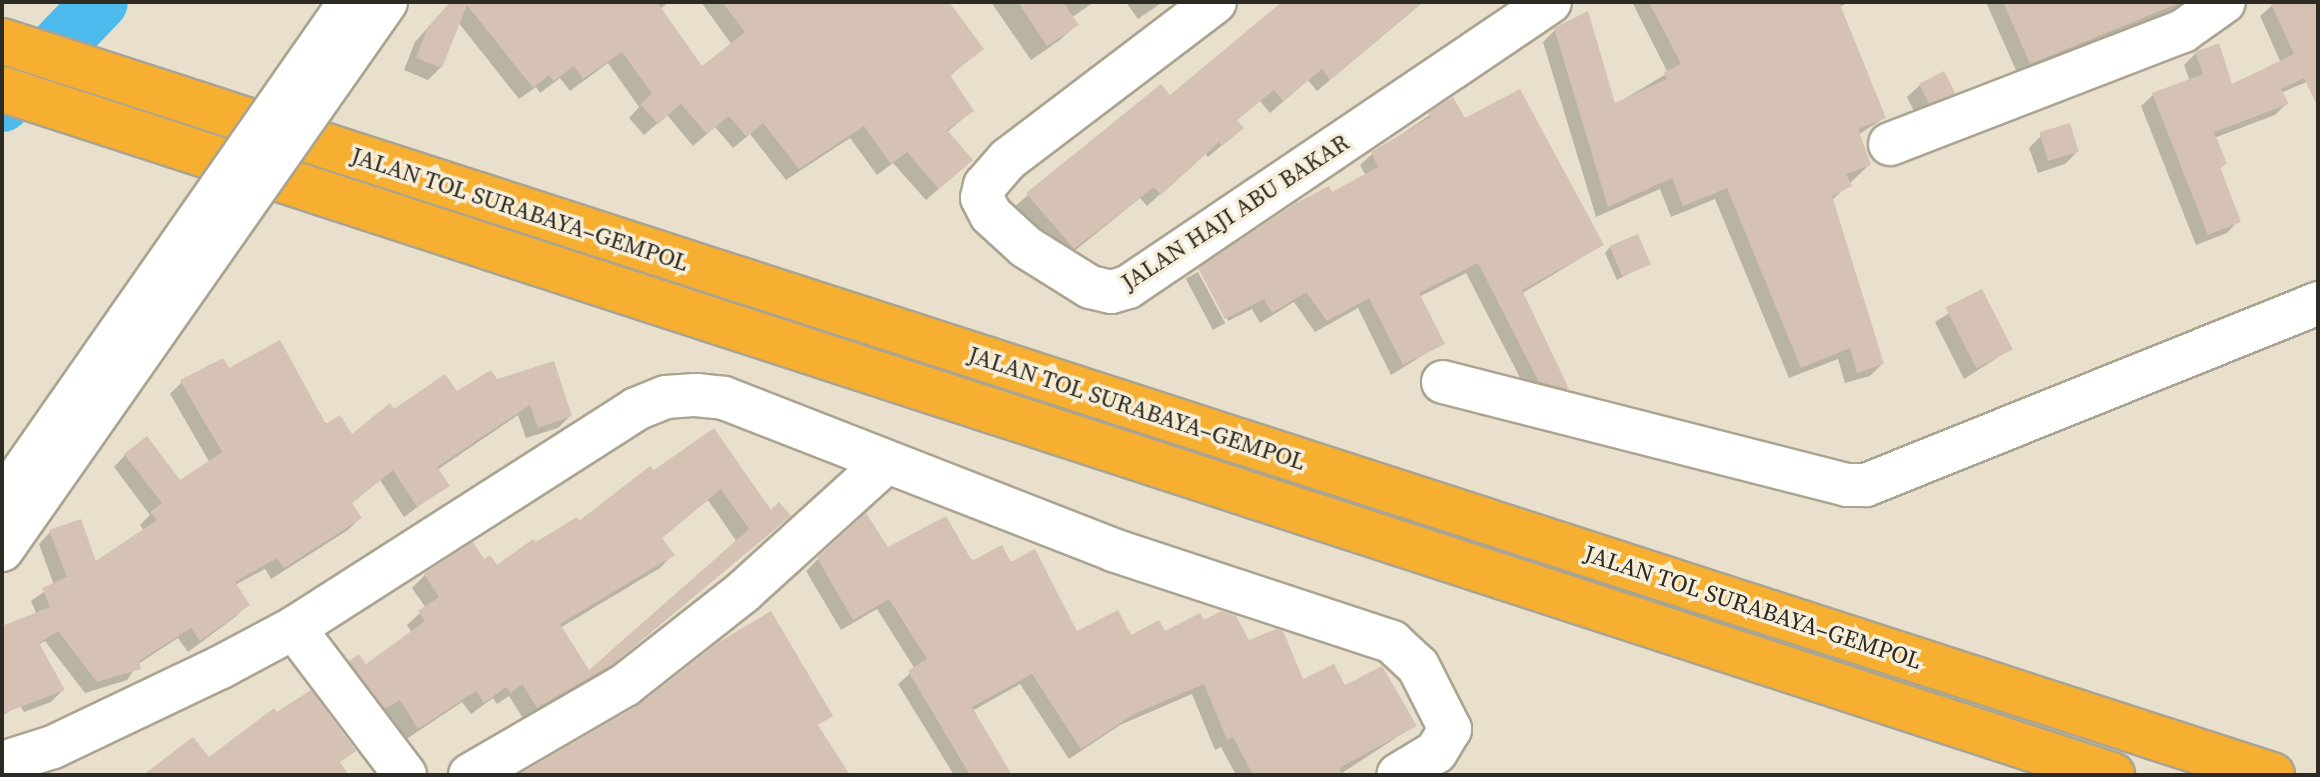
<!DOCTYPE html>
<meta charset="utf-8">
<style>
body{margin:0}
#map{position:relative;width:2320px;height:777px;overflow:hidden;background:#e8e0cc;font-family:"Source Serif 4",serif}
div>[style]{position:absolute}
.shadow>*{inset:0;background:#0003;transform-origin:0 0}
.river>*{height:56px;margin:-28px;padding:0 28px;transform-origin:28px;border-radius:28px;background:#4cbaed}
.building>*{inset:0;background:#d5c2b4;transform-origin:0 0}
.roads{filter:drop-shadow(2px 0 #aba490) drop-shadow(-2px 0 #aba490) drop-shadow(0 2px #aba490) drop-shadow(0 -2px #aba490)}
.minor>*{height:42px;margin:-21px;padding:0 21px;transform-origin:21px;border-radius:21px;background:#fff}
.highway>*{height:44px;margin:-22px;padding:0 22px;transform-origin:22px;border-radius:22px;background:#f7af31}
.bridges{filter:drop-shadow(2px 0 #aba490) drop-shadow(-2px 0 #aba490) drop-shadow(0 2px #aba490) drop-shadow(0 -2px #aba490)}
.minor-bridge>*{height:42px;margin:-21px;padding:0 21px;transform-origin:21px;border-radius:21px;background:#fff}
span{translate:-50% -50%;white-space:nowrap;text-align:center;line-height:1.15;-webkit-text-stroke:7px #f6eed9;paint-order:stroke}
.street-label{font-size:24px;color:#2d2a23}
.frame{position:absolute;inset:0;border:4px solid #2d2a23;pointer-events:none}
</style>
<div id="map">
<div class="shadow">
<i style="clip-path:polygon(451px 2px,669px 2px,660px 9px,701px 68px,732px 45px,701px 2px,946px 2px,981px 49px,949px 77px,972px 111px,947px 132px,957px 173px,926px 200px,893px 163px,877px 175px,850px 138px,786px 180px,750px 134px,733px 148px,715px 127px,693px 146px,667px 115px,644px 135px,629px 118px,639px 107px,608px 63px,570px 91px,560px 78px,540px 93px,536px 87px,519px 99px,458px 22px,441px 67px,428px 80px,404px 70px,415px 42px)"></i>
<i style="clip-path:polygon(991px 2px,1094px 2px,1071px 18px,1076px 25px,1060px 40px,1031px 60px)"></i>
<i style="clip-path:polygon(1126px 2px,1163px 2px,1138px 19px)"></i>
<i style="clip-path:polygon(1287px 2px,1423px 2px,1317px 91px,1308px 80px,1270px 113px,1260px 101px,1236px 121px,1228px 140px,1208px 157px,1205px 153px,1147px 206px,1140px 198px,1062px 261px,1014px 207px,1160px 87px,1170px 98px)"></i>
<i style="clip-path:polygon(1632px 2px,1850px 2px,1839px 7px,1884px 118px,1858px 135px,1869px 165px,1831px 201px,1882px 364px,1870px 376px,1845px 383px,1838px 359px,1789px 378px,1715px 199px,1671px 217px,1660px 189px,1596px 217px,1543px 42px,1555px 30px,1614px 105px,1668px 73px)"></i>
<i style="clip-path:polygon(1986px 2px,2187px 2px,2157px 21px,2018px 75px)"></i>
<i style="clip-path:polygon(2276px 2px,2318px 2px,2318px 77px,2281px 93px,2286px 104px,2275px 115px,2214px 138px,2225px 164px,2218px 170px,2238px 221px,2227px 233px,2196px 245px,2141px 106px,2153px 95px,2190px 81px,2184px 65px,2196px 53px,2231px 86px,2281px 63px,2260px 16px)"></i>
<i style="clip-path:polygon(1920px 85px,1952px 93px,1940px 105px,1916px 115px,1907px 97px)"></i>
<i style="clip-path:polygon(1430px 115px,1464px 121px,1602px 245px,1521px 294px,1567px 389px,1556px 400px,1528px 393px,1466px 273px,1419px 297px,1443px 343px,1391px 375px,1358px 308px,1315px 332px,1294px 302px,1260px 323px,1252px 309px,1228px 321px,1201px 270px,1366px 176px,1360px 165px,1372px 154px)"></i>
<i style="clip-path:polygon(2041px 136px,2077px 152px,2065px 164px,2038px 173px,2029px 148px)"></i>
<i style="clip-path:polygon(1610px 247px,1648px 263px,1617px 280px,1605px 253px)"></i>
<i style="left:1198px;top:272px;width:58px;height:14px;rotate:62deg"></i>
<i style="clip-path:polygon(1982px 292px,2011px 349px,1964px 379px,1935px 322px)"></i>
<i style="clip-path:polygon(229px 371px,352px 437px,394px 412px,496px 382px,570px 416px,558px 428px,526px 438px,518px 415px,437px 470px,447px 485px,404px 517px,380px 480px,351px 504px,360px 518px,348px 530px,271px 579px,265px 569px,235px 585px,247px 605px,235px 617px,188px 652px,178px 638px,138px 664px,127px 680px,85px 693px,45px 641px,38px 645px,63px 690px,51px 702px,24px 712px,10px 686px,14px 708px,2px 716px,2px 628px,37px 615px,31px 601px,54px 585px,39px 544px,50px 532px,95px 565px,144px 531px,140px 525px,150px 515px,114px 467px,125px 455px,180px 483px,210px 463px,170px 394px,182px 382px)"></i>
<i style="clip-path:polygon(evenodd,713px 431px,776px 528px,596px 678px,524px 720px,509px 696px,497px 704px,493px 698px,471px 714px,462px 702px,405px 740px,360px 672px,355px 672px,385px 712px,372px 720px,338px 676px,351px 663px,366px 667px,412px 633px,407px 625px,426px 608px,412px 588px,425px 575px,484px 562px,497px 568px,578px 524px,713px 431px,708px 500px,737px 542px,589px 673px,560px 628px,660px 568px,672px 555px,660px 539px,708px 500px)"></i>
<i style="clip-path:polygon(887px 550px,1010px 564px,1077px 634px,1130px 638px,1203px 623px,1248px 642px,1302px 682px,1344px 688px,1414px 726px,1339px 775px,1236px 775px,1221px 747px,1215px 750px,1192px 694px,1120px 725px,1069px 759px,1020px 684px,972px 711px,1011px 775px,954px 775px,898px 684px,915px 669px,877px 609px,841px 630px,806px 571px,818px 559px)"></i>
</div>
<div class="river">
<i style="left:2px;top:104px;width:141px;rotate:-46.1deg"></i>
</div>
<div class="building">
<i style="clip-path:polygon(450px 2px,657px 2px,702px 66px,745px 32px,722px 2px,949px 2px,984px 49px,950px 75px,974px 111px,947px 130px,973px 160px,939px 189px,907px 152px,891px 164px,864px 126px,799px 169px,763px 123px,747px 137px,729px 116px,707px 134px,681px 104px,658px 124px,640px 104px,652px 94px,622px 52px,583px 79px,574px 66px,554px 81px,549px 75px,533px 88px,467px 5px,442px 68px,416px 58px,428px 27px)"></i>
<i style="clip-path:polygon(1018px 2px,1063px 2px,1079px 25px,1047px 46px)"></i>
<i style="clip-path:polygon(1282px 2px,1422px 2px,1330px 80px,1322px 69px,1283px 101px,1274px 90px,1237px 120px,1244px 128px,1222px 146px,1219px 142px,1161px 195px,1154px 187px,1074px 249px,1026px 193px,1161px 84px,1170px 95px)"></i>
<i style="clip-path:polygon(1649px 2px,1839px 2px,1886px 118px,1858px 129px,1871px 165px,1846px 174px,1852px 186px,1832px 196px,1884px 364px,1857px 373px,1850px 348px,1801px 368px,1727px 188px,1683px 206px,1672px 178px,1608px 207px,1554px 28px,1588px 11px,1615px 103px,1667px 79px,1664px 72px,1681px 64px)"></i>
<i style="clip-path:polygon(2003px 2px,2182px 2px,2030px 64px)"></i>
<i style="clip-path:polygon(2270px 2px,2318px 2px,2318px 108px,2304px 78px,2281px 89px,2289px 104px,2214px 132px,2227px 164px,2220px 167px,2241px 222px,2208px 235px,2152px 93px,2203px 74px,2195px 52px,2219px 43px,2232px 84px,2294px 54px)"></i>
<i style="left:1944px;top:71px;width:25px;height:28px;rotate:63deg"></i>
<i style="clip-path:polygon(1520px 89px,1604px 245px,1522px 290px,1569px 389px,1539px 382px,1478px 263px,1419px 293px,1445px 344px,1403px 365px,1369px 298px,1327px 321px,1306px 292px,1272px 313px,1264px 299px,1225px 319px,1198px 268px,1296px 203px,1329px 186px,1332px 192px,1378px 167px,1371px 152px,1431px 117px,1428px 113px,1453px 97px,1465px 118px)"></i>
<i style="left:2070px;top:123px;width:30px;height:32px;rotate:73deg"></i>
<i style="left:1638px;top:234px;width:33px;height:31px;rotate:67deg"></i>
<i style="left:1982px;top:289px;width:68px;height:41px;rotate:63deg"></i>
<i style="clip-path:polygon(280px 340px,326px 424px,340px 415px,352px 434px,390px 403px,394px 409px,445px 374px,457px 391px,491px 370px,497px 379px,554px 361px,572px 416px,538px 428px,530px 405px,437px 467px,450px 486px,417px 507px,393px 470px,352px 503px,362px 518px,284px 568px,277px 558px,235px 582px,250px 605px,200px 641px,191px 628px,139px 661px,141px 669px,97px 682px,58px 631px,39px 643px,65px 690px,2px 714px,2px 626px,50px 607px,42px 588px,67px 577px,49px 530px,81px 519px,96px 561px,157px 520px,150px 512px,162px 503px,124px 454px,147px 436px,180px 480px,222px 452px,180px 380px,223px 358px,229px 368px)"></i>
<i style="clip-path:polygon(evenodd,714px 428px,771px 510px,779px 502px,791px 516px,611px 665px,537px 708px,522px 684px,511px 693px,506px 687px,484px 703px,476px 691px,418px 729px,400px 700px,385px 709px,349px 661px,359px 654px,366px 664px,425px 621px,418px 611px,439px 597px,424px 574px,473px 542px,484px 559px,490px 555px,497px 565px,533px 539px,536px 542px,577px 517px,579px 521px,650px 466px,654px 470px,714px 428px,721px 489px,749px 529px,589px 670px,560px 624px,675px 555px,662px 538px,721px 489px)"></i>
<i style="clip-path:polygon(866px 513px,888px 547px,946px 516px,972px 561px,1002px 545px,1011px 562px,1035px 549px,1077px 631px,1118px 610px,1131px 635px,1159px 620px,1165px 631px,1200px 613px,1204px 620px,1221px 611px,1236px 616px,1249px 640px,1276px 629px,1283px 631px,1303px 679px,1334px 664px,1345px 685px,1382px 666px,1417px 726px,1339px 768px,1343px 775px,1253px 775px,1233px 737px,1227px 740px,1204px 684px,1134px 714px,1081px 749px,1032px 674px,972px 707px,1012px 775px,970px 775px,908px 671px,927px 659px,889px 599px,853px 620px,817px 558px)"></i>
<i style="clip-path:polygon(771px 611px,833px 716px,818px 725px,850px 775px,518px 775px,637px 706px,719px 642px)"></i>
<i style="clip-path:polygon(311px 690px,356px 751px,340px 762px,349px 775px,143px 775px,193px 737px,209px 757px,274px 708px,277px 712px)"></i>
</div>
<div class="roads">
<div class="minor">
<i style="left:1215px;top:2px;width:260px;rotate:142.8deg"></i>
<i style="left:1008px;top:159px;width:35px;rotate:131deg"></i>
<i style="left:985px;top:185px;width:13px;rotate:103deg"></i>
<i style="left:982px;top:198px;width:19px;rotate:62deg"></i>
<i style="left:991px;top:215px;width:47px;rotate:42.4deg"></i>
<i style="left:1026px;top:247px;width:75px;rotate:32deg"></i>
<i style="left:1090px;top:287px;width:22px;rotate:13deg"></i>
<i style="left:1111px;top:292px;width:18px;rotate:-16deg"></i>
<i style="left:1128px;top:287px;width:509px;rotate:-34.03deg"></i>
<i style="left:1890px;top:144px;width:314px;rotate:-21.1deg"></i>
<i style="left:2183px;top:31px;width:50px;rotate:-35.3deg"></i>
<i style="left:1443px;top:382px;width:417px;rotate:14.3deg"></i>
<i style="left:1847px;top:485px;width:19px"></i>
<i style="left:1866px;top:485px;width:487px;rotate:-21.9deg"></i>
<i style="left:294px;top:628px;width:184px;rotate:52.9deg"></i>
<i style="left:2px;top:763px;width:53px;rotate:-17.4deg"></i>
<i style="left:53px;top:747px;width:186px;rotate:-25.5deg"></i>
<i style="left:221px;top:667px;width:83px;rotate:-28.1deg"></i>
<i style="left:294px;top:628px;width:406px;rotate:-32.6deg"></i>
<i style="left:636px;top:409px;width:32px;rotate:-22deg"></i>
<i style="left:666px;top:397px;width:30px;rotate:-4deg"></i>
<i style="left:696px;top:395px;width:28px;rotate:6deg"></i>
<i style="left:724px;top:398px;width:418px;rotate:21.3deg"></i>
<i style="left:1113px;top:550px;width:294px;rotate:18.2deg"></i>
<i style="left:1392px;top:642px;width:35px;rotate:43deg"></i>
<i style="left:1418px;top:666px;width:71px;rotate:63.1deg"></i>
<i style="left:1450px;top:729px;width:27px;rotate:121deg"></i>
<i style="left:1436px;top:752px;width:44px;rotate:148.8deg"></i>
<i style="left:470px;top:775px;width:179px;rotate:-30.1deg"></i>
<i style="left:625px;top:685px;width:150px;rotate:-38.2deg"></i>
<i style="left:743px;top:592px;width:190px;rotate:-42.2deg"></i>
</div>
<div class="highway">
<i style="left:2px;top:41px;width:2386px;rotate:17.92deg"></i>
<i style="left:2px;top:89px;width:2219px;rotate:18.01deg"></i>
</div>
</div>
<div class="bridges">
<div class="minor-bridge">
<i style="left:2px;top:501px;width:608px;rotate:-55.11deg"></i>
<i style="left:2px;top:550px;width:669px;rotate:-54.98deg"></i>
</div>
</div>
<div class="street-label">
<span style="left:520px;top:209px;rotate:18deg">JALAN TOL SURABAYA–GEMPOL</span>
<span style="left:1235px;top:212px;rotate:-33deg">JALAN HAJI ABU BAKAR</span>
<span style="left:1137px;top:408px;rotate:18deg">JALAN TOL SURABAYA–GEMPOL</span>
<span style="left:1753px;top:607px;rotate:18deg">JALAN TOL SURABAYA–GEMPOL</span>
</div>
<div class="frame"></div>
</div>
